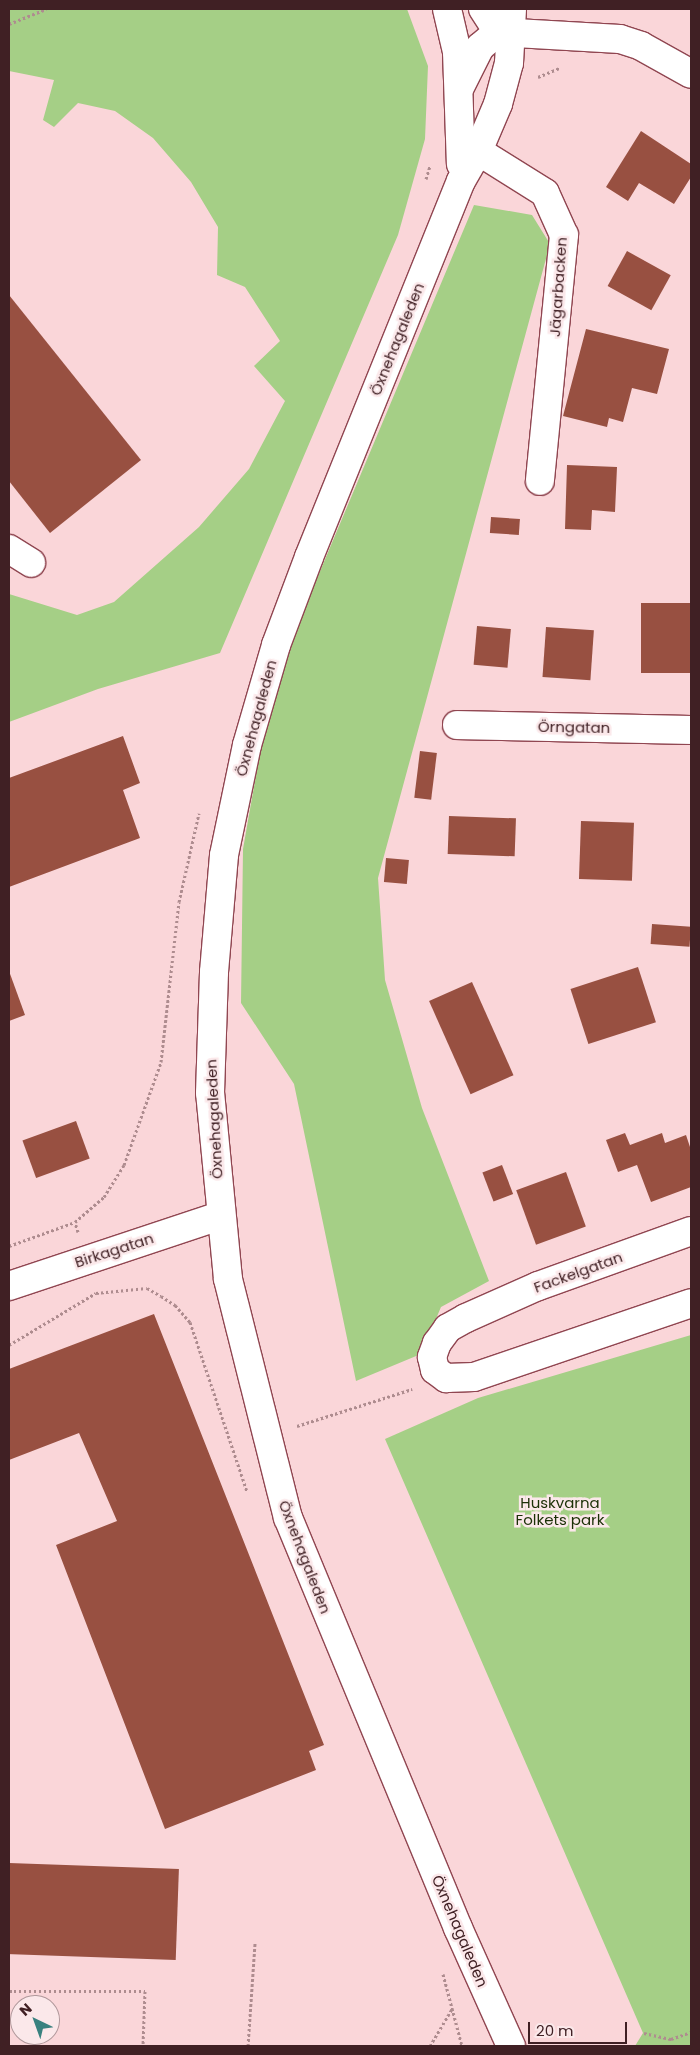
<!DOCTYPE html>
<meta charset="utf-8">
<style>
body{margin:0}
#map{position:relative;width:700px;height:2055px;overflow:hidden;background:#fad6d9;font-family:Poppins,sans-serif}
div>[style]{position:absolute}
.green>*{inset:0;background:#a5cf86}
.building>*{inset:0;background:#985041;transform-origin:0 0}
.path>*{height:3px;margin-top:-1.5px;transform-origin:0;background:repeating-linear-gradient(90deg,#ae8c8f 0 2.5px,transparent 0 5px)}
.roads{filter:drop-shadow(1px 0 #904651) drop-shadow(-1px 0 #904651) drop-shadow(0 1px #904651) drop-shadow(0 -1px #904651)}
.minor>*{height:28px;margin:-14px;padding:0 14px;transform-origin:14px;border-radius:14px;background:#fff}
span{translate:-50% -50%;white-space:nowrap;text-align:center;line-height:1.15;-webkit-text-stroke:5px #fbe8ea;paint-order:stroke}
.street-label{font-size:15px;color:#402024}
.park-label{font-size:15px;color:#1b3006}
.frame{position:absolute;inset:0;border:10px solid #402024;pointer-events:none}
.north{position:absolute;left:10px;top:1995px;width:50px;height:50px;box-sizing:border-box;background:#fbe8ea;border:1px solid #b0989b;border-radius:50%;rotate:318deg;font-size:14px;font-weight:700;line-height:20px;text-align:center;color:#402024}
.north::after{content:'';display:block;margin:auto;width:18px;height:22px;background:#39817f;clip-path:polygon(50% 0,100% 100%,50% 72%,0 100%)}
.scale{position:absolute;left:528px;top:2022px;width:99px;height:22px;box-sizing:border-box;border:2px solid #402024;border-top:0;padding-left:6px;font-size:15px;line-height:18px;white-space:nowrap;color:#402024;-webkit-text-stroke:4px #fbe8ea;paint-order:stroke}
</style>
<div id="map">
<div class="green">
<i style="clip-path:polygon(9px 9px,407px 9px,428px 66px,425px 139px,398px 235px,220px 653px,98px 689px,9px 722px,9px 594px,77px 615px,114px 602px,199px 527px,249px 469px,285px 401px,254px 366px,280px 341px,245px 287px,217px 275px,218px 227px,191px 182px,153px 138px,115px 111px,78px 103px,54px 127px,43px 120px,54px 80px,9px 71px)"></i>
<i style="clip-path:polygon(474px 205px,532px 215px,550px 244px,378px 878px,385px 980px,422px 1108px,489px 1281px,441px 1307px,421px 1354px,356px 1381px,294px 1084px,241px 1003px,243px 849px,261px 747px,289px 645px)"></i>
<i style="clip-path:polygon(691px 1335px,691px 2046px,635px 2046px,643px 2033px,385px 1439px,478px 1398px)"></i>
</div>
<div class="building">
<i style="clip-path:polygon(641px 131px,691px 164px,691px 177px,674px 204px,639px 183px,628px 201px,606px 187px)"></i>
<i style="left:627px;top:251px;width:50px;height:40px;rotate:29deg"></i>
<i style="clip-path:polygon(9px 295px,141px 460px,50px 533px,9px 481px)"></i>
<i style="clip-path:polygon(586px 329px,669px 349px,657px 394px,632px 388px,623px 422px,609px 418px,607px 427px,563px 416px)"></i>
<i style="clip-path:polygon(567px 465px,617px 467px,615px 512px,592px 510px,591px 530px,565px 529px)"></i>
<i style="left:491px;top:517px;width:29px;height:16px;rotate:4deg"></i>
<i style="left:641px;top:603px;width:50px;height:70px"></i>
<i style="left:477px;top:626px;width:34px;height:39px;rotate:5deg"></i>
<i style="left:546px;top:627px;width:48px;height:50px;rotate:4deg"></i>
<i style="clip-path:polygon(123px 736px,140px 783px,123px 790px,140px 838px,9px 887px,9px 778px)"></i>
<i style="left:420px;top:751px;width:17px;height:47px;rotate:7deg"></i>
<i style="left:449px;top:816px;width:67px;height:38px;rotate:2deg"></i>
<i style="left:581px;top:821px;width:53px;height:58px;rotate:2deg"></i>
<i style="left:386px;top:858px;width:23px;height:24px;rotate:5deg"></i>
<i style="left:652px;top:924px;width:39px;height:20px;rotate:4deg"></i>
<i style="left:638px;top:967px;width:58px;height:71px;rotate:72deg"></i>
<i style="clip-path:polygon(9px 971px,25px 1015px,9px 1021px)"></i>
<i style="left:472px;top:982px;width:102px;height:47px;rotate:66deg"></i>
<i style="left:76px;top:1121px;width:40px;height:57px;rotate:70deg"></i>
<i style="clip-path:polygon(625px 1133px,630px 1145px,662px 1133px,665px 1143px,686px 1135px,691px 1150px,691px 1187px,651px 1202px,637px 1165px,618px 1172px,606px 1140px)"></i>
<i style="left:502px;top:1165px;width:31px;height:21px;rotate:69deg"></i>
<i style="left:566px;top:1172px;width:58px;height:53px;rotate:70deg"></i>
<i style="clip-path:polygon(154px 1314px,324px 1745px,309px 1751px,316px 1770px,165px 1829px,56px 1545px,117px 1521px,79px 1433px,9px 1460px,9px 1369px)"></i>
<i style="left:9px;top:1863px;width:170px;height:91px;rotate:2deg"></i>
</div>
<div class="path">
<i style="left:9px;top:24px;width:40px;rotate:-22deg"></i>
<i style="left:538px;top:77px;width:23px;rotate:-23deg"></i>
<i style="left:426px;top:179px;width:14px;rotate:-73deg"></i>
<i style="left:78px;top:1232px;width:10px;rotate:-107deg"></i>
<i style="left:75px;top:1222px;width:38px;rotate:-41deg"></i>
<i style="left:104px;top:1197px;width:38px;rotate:-58deg"></i>
<i style="left:124px;top:1165px;width:109px;rotate:-70.2deg"></i>
<i style="left:161px;top:1062px;width:161px;rotate:-83.6deg"></i>
<i style="left:179px;top:902px;width:91px;rotate:-77.3deg"></i>
<i style="left:9px;top:1246px;width:70px;rotate:-20deg"></i>
<i style="left:9px;top:1345px;width:101px;rotate:-30.9deg"></i>
<i style="left:96px;top:1293px;width:51px;rotate:-5.6deg"></i>
<i style="left:147px;top:1288px;width:16px;rotate:30deg"></i>
<i style="left:161px;top:1296px;width:17px;rotate:33deg"></i>
<i style="left:175px;top:1305px;width:23px;rotate:49deg"></i>
<i style="left:190px;top:1322px;width:178px;rotate:71.4deg"></i>
<i style="left:297px;top:1426px;width:121px;rotate:-17.8deg"></i>
<i style="left:443px;top:1974px;width:74px;rotate:75.2deg"></i>
<i style="left:9px;top:1991px;width:136px"></i>
<i style="left:145px;top:1991px;width:55px;rotate:92.1deg"></i>
<i style="left:644px;top:2033px;width:28px;rotate:13deg"></i>
<i style="left:671px;top:2039px;width:21px;rotate:-19deg"></i>
<i style="left:248px;top:2046px;width:104px;rotate:-86.1deg"></i>
<i style="left:430px;top:2046px;width:43px;rotate:-59.3deg"></i>
</div>
<div class="roads">
<div class="minor">
<i style="left:447px;top:9px;width:44px;rotate:76.9deg"></i>
<i style="left:457px;top:52px;width:112px;rotate:88deg"></i>
<i style="left:483px;top:9px;width:27px;rotate:57deg"></i>
<i style="left:498px;top:32px;width:122px;rotate:3.3deg"></i>
<i style="left:620px;top:39px;width:22px;rotate:18deg"></i>
<i style="left:641px;top:46px;width:57px;rotate:29.2deg"></i>
<i style="left:460px;top:87px;width:45px;rotate:-63.4deg"></i>
<i style="left:480px;top:47px;width:23px;rotate:-40deg"></i>
<i style="left:462px;top:146px;width:17px;rotate:17deg"></i>
<i style="left:478px;top:151px;width:79px;rotate:32.1deg"></i>
<i style="left:545px;top:193px;width:46px;rotate:65.7deg"></i>
<i style="left:564px;top:235px;width:247px;rotate:95.6deg"></i>
<i style="left:9px;top:549px;width:26px;rotate:32deg"></i>
<i style="left:457px;top:725px;width:234px;rotate:1.2deg"></i>
<i style="left:691px;top:1231px;width:163px;rotate:160.2deg"></i>
<i style="left:538px;top:1286px;width:79px;rotate:156deg"></i>
<i style="left:466px;top:1318px;width:21px;rotate:151deg"></i>
<i style="left:448px;top:1328px;width:19px;rotate:126deg"></i>
<i style="left:437px;top:1343px;width:15px;rotate:110deg"></i>
<i style="left:432px;top:1357px;width:13px;rotate:77deg"></i>
<i style="left:435px;top:1370px;width:14px;rotate:36deg"></i>
<i style="left:446px;top:1378px;width:28px;rotate:-2deg"></i>
<i style="left:474px;top:1377px;width:229px;rotate:-18.8deg"></i>
<i style="left:9px;top:1286px;width:222px;rotate:-18.4deg"></i>
<i style="left:511px;top:2046px;width:129px;rotate:-114.2deg"></i>
<i style="left:458px;top:1928px;width:444px;rotate:-112.5deg"></i>
<i style="left:288px;top:1518px;width:246px;rotate:-104.1deg"></i>
<i style="left:228px;top:1279px;width:187px;rotate:-95.5deg"></i>
<i style="left:210px;top:1093px;width:121px;rotate:-88.1deg"></i>
<i style="left:214px;top:972px;width:117px;rotate:-85.1deg"></i>
<i style="left:224px;top:855px;width:112px;rotate:-78.2deg"></i>
<i style="left:247px;top:745px;width:104px;rotate:-73.8deg"></i>
<i style="left:276px;top:645px;width:94px;rotate:-69.4deg"></i>
<i style="left:309px;top:557px;width:406px;rotate:-68deg"></i>
<i style="left:461px;top:181px;width:34px;rotate:-60deg"></i>
<i style="left:478px;top:151px;width:51px;rotate:-66.9deg"></i>
<i style="left:498px;top:104px;width:42px;rotate:-75deg"></i>
<i style="left:509px;top:63px;width:54px;rotate:-86.8deg"></i>
</div>
</div>
<div class="street-label">
<span style="left:558px;top:287px;rotate:-86deg">Jägarbacken</span>
<span style="left:397px;top:339px;rotate:-68deg">Öxnehagaleden</span>
<span style="left:256px;top:718px;rotate:-75deg">Öxnehagaleden</span>
<span style="left:574px;top:727px;rotate:1deg">Örngatan</span>
<span style="left:214px;top:1119px;rotate:-93deg">Öxnehagaleden</span>
<span style="left:114px;top:1250px;rotate:-18deg">Birkagatan</span>
<span style="left:578px;top:1272px;rotate:-20deg">Fackelgatan</span>
<span style="left:305px;top:1557px;rotate:69deg">Öxnehagaleden</span>
<span style="left:460px;top:1931px;rotate:67deg">Öxnehagaleden</span>
</div>
<div class="park-label">
<span style="left:560px;top:1511px">Huskvarna<br>Folkets park</span>
</div>
<div class="frame"></div>
<div class="north">N</div>
<div class="scale">20 m</div>
</div>
